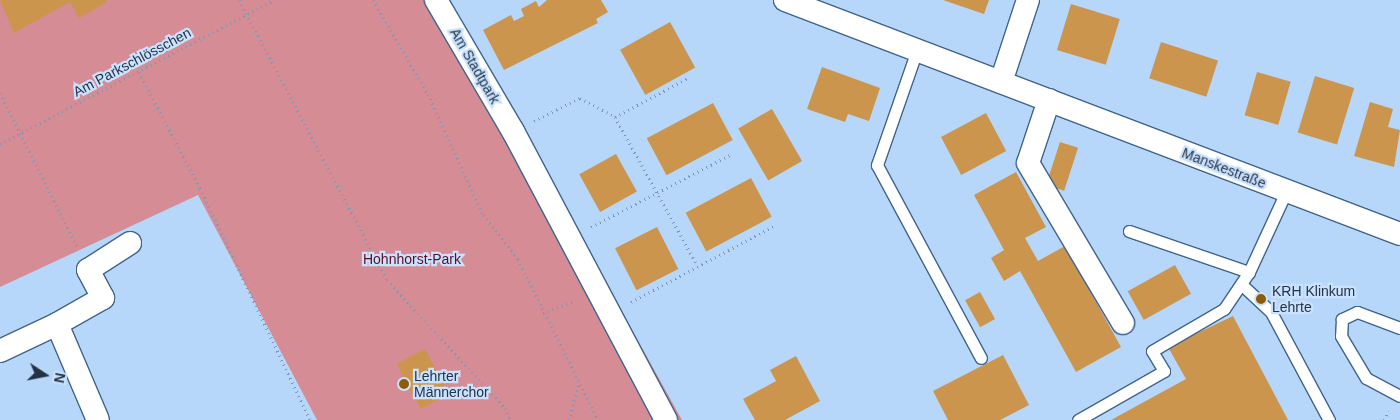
<!DOCTYPE html>
<meta charset="utf-8">
<style>
body{margin:0}
#map{position:relative;width:1400px;height:420px;overflow:hidden;background:#b6d6fa;font-family:Arial,sans-serif}
div>[style]{position:absolute}
.green>*{inset:0;background:#d58c95}
.building>*{inset:0;background:#cb954e;transform-origin:0 0}
.path>*{height:3px;margin-top:-1.5px;transform-origin:0;background:repeating-linear-gradient(90deg,#7c96b3 0 1px,transparent 0 5px)}
.roads{filter:drop-shadow(1px 0 #40648c) drop-shadow(-1px 0 #40648c) drop-shadow(0 1px #40648c) drop-shadow(0 -1px #40648c)}
.lane>*{height:11px;margin:-5.5px;padding:0 5.5px;transform-origin:5.5px;border-radius:5.5px;background:#fff}
.street>*{height:22px;margin:-11px;padding:0 11px;transform-origin:11px;border-radius:11px;background:#fff}
.dots>*{width:14px;height:14px;translate:-50% -50%;box-sizing:border-box;border:2px solid #cae2fe;border-radius:50%}
span{translate:-50% -50%;white-space:nowrap;text-align:center;line-height:1.15;-webkit-text-stroke:4.5px #cae2fe;paint-order:stroke}
.street-label{font-size:14px;color:#233345}
.park-label{font-size:14px;color:#5d0d22}
.poi-label{font-size:14px;color:#233345}
.left{translate:0 -50%;text-align:left}
.north{position:absolute;left:20px;top:350px;width:50px;height:50px;-webkit-text-stroke:4px #cae2fe;paint-order:stroke;rotate:101deg;font-size:14px;font-weight:700;line-height:20px;text-align:center;color:#233345}
.north::after{content:'';display:block;margin:auto;width:18px;height:22px;background:#233345;clip-path:polygon(50% 0,100% 100%,50% 72%,0 100%)}
</style>
<div id="map">
<div class="green">
<i style="clip-path:polygon(0 0,449px 0,682px 420px,317px 420px,198px 195px,0 287px)"></i>
</div>
<div class="building">
<i style="clip-path:polygon(0 0,106px 0,107px 2px,79px 18px,70px 2px,14px 33px)"></i>
<i style="clip-path:polygon(547px 0,601px 0,608px 12px,596px 19px,598px 23px,504px 70px,483px 30px,511px 15px,514px 21px,524px 16px,521px 9px,536px 1px,539px 7px)"></i>
<i style="clip-path:polygon(943px 0,989px 0,984px 14px)"></i>
<i style="left:1071px;top:4px;width:51px;height:48px;rotate:17deg"></i>
<i style="left:670px;top:22px;width:52px;height:57px;rotate:61deg"></i>
<i style="left:1161px;top:42px;width:60px;height:38px;rotate:18deg"></i>
<i style="clip-path:polygon(822px 67px,880px 88px,869px 121px,848px 114px,845px 122px,807px 109px)"></i>
<i style="left:1257px;top:72px;width:35px;height:45px;rotate:16deg"></i>
<i style="left:1315px;top:76px;width:41px;height:59px;rotate:17deg"></i>
<i style="clip-path:polygon(1370px 102px,1393px 109px,1388px 127px,1400px 130px,1394px 167px,1354px 156px)"></i>
<i style="left:713px;top:103px;width:42px;height:75px;rotate:62deg"></i>
<i style="left:772px;top:109px;width:60px;height:39px;rotate:60deg"></i>
<i style="left:986px;top:113px;width:43px;height:51px;rotate:62deg"></i>
<i style="left:1060px;top:142px;width:19px;height:45px;rotate:18deg"></i>
<i style="left:616px;top:154px;width:43px;height:42px;rotate:61deg"></i>
<i style="clip-path:polygon(1016px 172px,1046px 227px,1025px 238px,1038px 261px,1065px 246px,1121px 347px,1076px 372px,1020px 271px,1004px 281px,991px 258px,1004px 250px,974px 195px)"></i>
<i style="left:751px;top:178px;width:44px;height:74px;rotate:62deg"></i>
<i style="left:657px;top:227px;width:47px;height:47px;rotate:63deg"></i>
<i style="left:1175px;top:265px;width:33px;height:54px;rotate:61deg"></i>
<i style="left:980px;top:292px;width:31px;height:17px;rotate:61deg"></i>
<i style="clip-path:polygon(1233px 316px,1288px 420px,1111px 420px,1186px 379px,1168px 347px)"></i>
<i style="left:425px;top:349px;width:51px;height:32px;rotate:62deg"></i>
<i style="clip-path:polygon(1003px 355px,1029px 405px,1000px 420px,948px 420px,933px 391px)"></i>
<i style="clip-path:polygon(796px 356px,820px 401px,785px 420px,755px 420px,743px 399px,776px 381px,770px 370px)"></i>
</div>
<div class="path">
<i style="left:239px;top:0;width:317px;rotate:62.1deg"></i>
<i style="left:387px;top:280px;width:174px;rotate:47.3deg"></i>
<i style="left:505px;top:408px;width:13px;rotate:67deg"></i>
<i style="left:373px;top:0;width:109px;rotate:59.7deg"></i>
<i style="left:428px;top:94px;width:133px;rotate:65.6deg"></i>
<i style="left:483px;top:215px;width:56px;rotate:51.5deg"></i>
<i style="left:518px;top:259px;width:180px;rotate:63.6deg"></i>
<i style="left:139px;top:72px;width:131px;rotate:62.3deg"></i>
<i style="left:200px;top:188px;width:257px;rotate:64.6deg"></i>
<i style="left:0;top:93px;width:174px;rotate:63.4deg"></i>
<i style="left:615px;top:117px;width:169px;rotate:61deg"></i>
<i style="left:534px;top:121px;width:51px;rotate:-26.6deg"></i>
<i style="left:580px;top:98px;width:40px;rotate:28deg"></i>
<i style="left:615px;top:117px;width:83px;rotate:-28.1deg"></i>
<i style="left:0;top:144px;width:310px;rotate:-27.7deg"></i>
<i style="left:591px;top:227px;width:159px;rotate:-27.4deg"></i>
<i style="left:631px;top:302px;width:162px;rotate:-28deg"></i>
<i style="left:543px;top:313px;width:34px;rotate:-21deg"></i>
<i style="left:569px;top:420px;width:39px;rotate:-75deg"></i>
<i style="left:1384px;top:420px;width:10px;rotate:-66deg"></i>
</div>
<div class="roads">
<div class="lane">
<i style="left:917px;top:50px;width:122px;rotate:109.2deg"></i>
<i style="left:877px;top:165px;width:219px;rotate:61.7deg"></i>
<i style="left:1129px;top:231px;width:127px;rotate:18.9deg"></i>
<i style="left:1241px;top:284px;width:41px;rotate:43deg"></i>
<i style="left:1271px;top:312px;width:123px;rotate:61.8deg"></i>
<i style="left:1400px;top:328px;width:46px;rotate:-159.6deg"></i>
<i style="left:1357px;top:312px;width:17px;rotate:155deg"></i>
<i style="left:1342px;top:319px;width:17px;rotate:93deg"></i>
<i style="left:1341px;top:336px;width:49px;rotate:59.2deg"></i>
<i style="left:1366px;top:378px;width:38px;rotate:28deg"></i>
<i style="left:1078px;top:420px;width:99px;rotate:-29.7deg"></i>
<i style="left:1164px;top:371px;width:23px;rotate:-121deg"></i>
<i style="left:1152px;top:351px;width:83px;rotate:-30.3deg"></i>
<i style="left:1224px;top:309px;width:45px;rotate:-56deg"></i>
<i style="left:1249px;top:272px;width:88px;rotate:-65.2deg"></i>
</div>
<div class="street">
<i style="left:436px;top:0;width:152px;rotate:59.6deg"></i>
<i style="left:513px;top:131px;width:327px;rotate:62.1deg"></i>
<i style="left:785px;top:0;width:658px;rotate:20.83deg"></i>
<i style="left:1001px;top:82px;width:86px;rotate:-71.8deg"></i>
<i style="left:1049px;top:100px;width:66px;rotate:108.4deg"></i>
<i style="left:1028px;top:163px;width:186px;rotate:59.3deg"></i>
<i style="left:57px;top:324px;width:53px;rotate:-29.5deg"></i>
<i style="left:103px;top:298px;width:32px;rotate:-118deg"></i>
<i style="left:88px;top:270px;width:50px;rotate:-32.7deg"></i>
<i style="left:0;top:351px;width:63px;rotate:-25.3deg"></i>
<i style="left:57px;top:324px;width:104px;rotate:66.9deg"></i>
</div>
</div>
<div class="dots">
<i style="left:1261px;top:299px;background:#8d5c07"></i>
<i style="left:404px;top:384px;background:#8d5c07"></i>
</div>
<div class="street-label">
<span style="left:132px;top:62px;rotate:-28deg">Am Parkschlösschen</span>
<span style="left:475px;top:66px;rotate:60deg">Am Stadtpark</span>
<span style="left:1224px;top:168px;rotate:21deg">Manskestraße</span>
</div>
<div class="park-label">
<span style="left:412px;top:259px">Hohnhorst-Park</span>
</div>
<div class="poi-label">
<span class="left" style="left:1272px;top:299px">KRH Klinkum<br>Lehrte</span>
<span class="left" style="left:414px;top:384px">Lehrter<br>Männerchor</span>
</div>
<div class="north">N</div>
</div>
